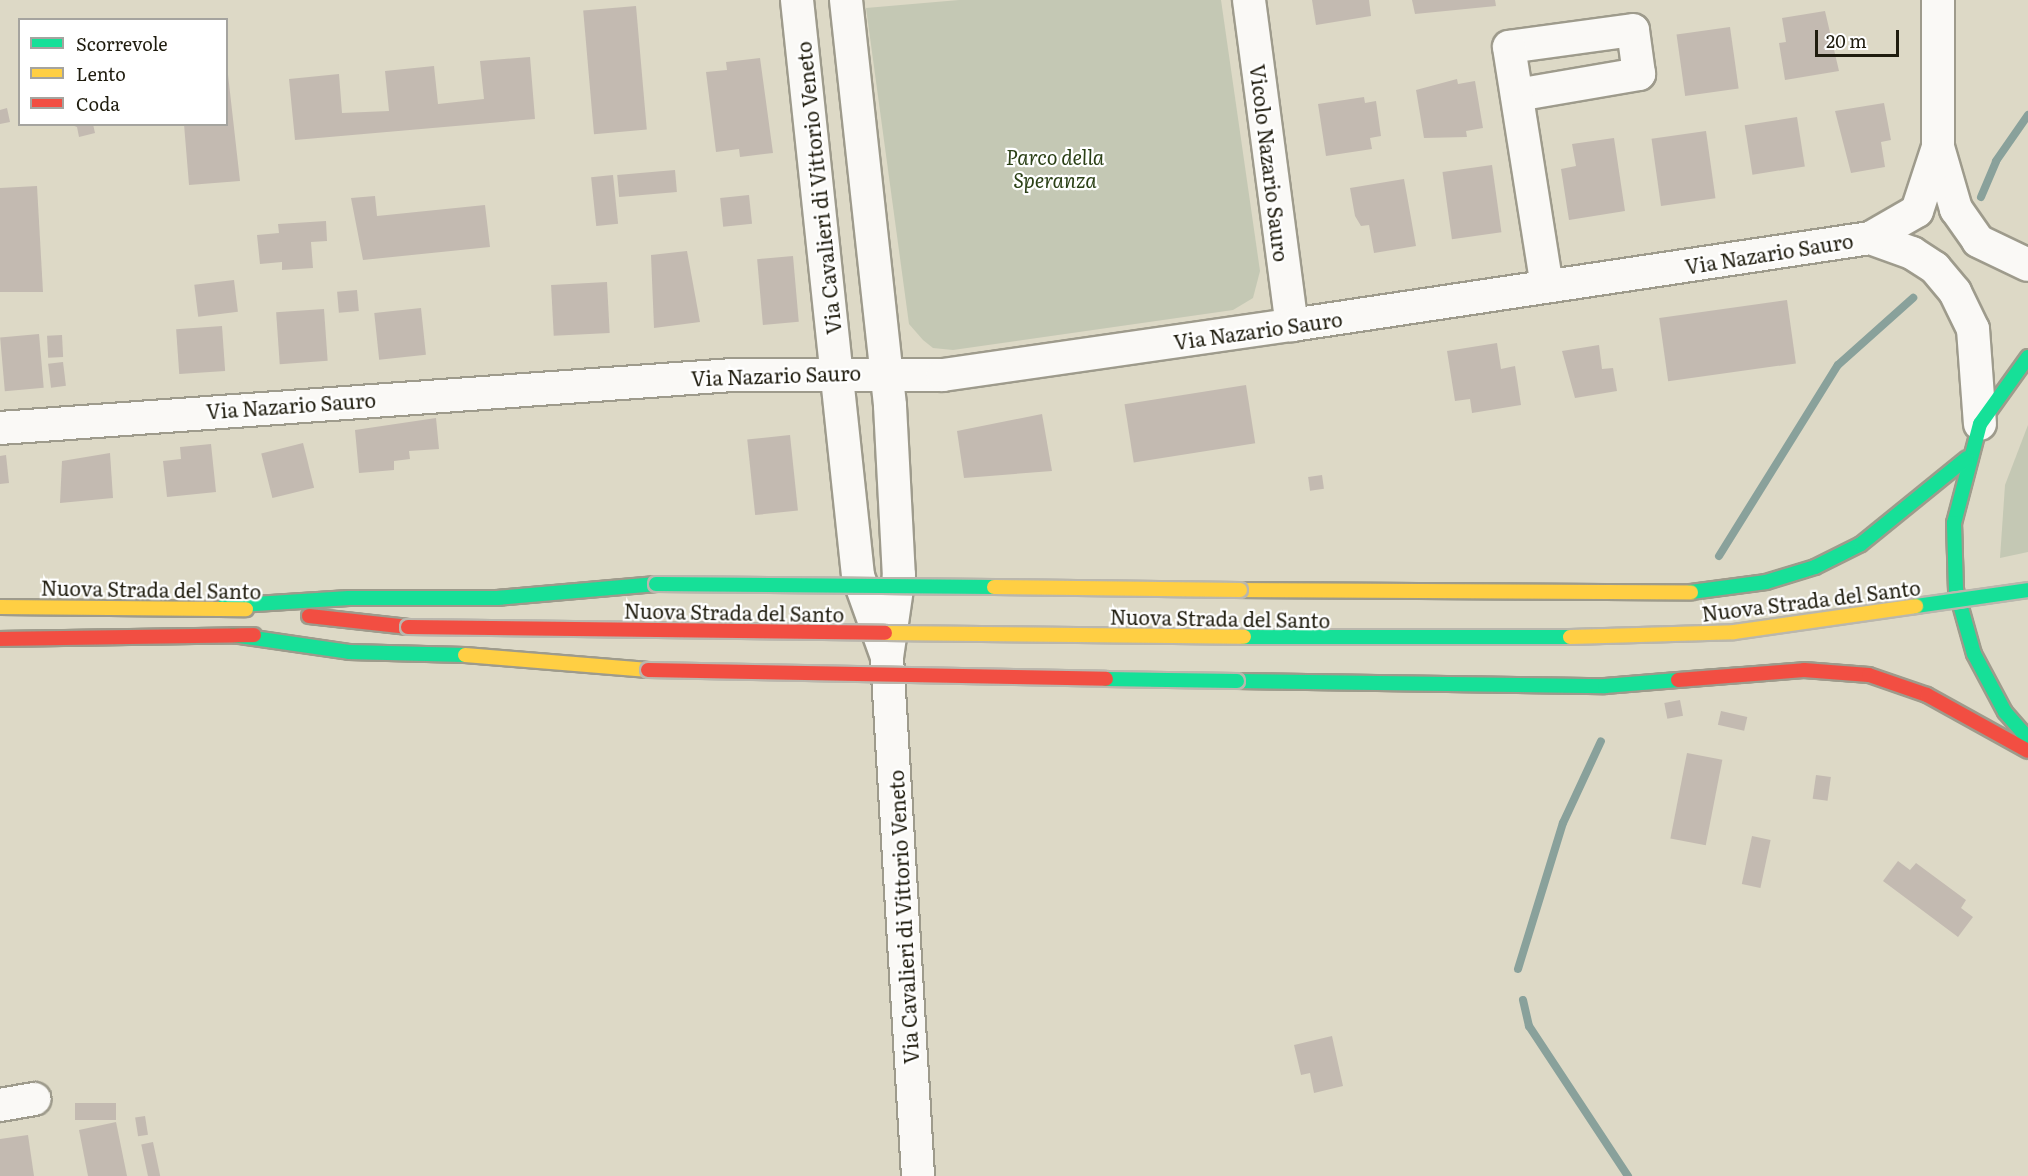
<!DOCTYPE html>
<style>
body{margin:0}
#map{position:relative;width:2028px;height:1176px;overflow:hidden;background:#ddd9c6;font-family:Literata,serif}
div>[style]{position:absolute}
.green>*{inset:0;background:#c4c8b4}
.stream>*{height:8px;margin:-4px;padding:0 4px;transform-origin:4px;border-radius:4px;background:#89a19b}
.building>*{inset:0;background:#c3bab1;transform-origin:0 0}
.roads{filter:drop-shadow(2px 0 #9e9b8c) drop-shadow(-2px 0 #9e9b8c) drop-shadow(0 2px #9e9b8c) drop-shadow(0 -2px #9e9b8c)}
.street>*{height:32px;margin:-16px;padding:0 16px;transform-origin:16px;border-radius:16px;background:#faf9f6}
.fast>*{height:14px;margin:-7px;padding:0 7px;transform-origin:7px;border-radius:7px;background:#16e098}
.slow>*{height:14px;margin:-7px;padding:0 7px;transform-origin:7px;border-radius:7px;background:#ffcf43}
.jam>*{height:14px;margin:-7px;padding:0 7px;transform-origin:7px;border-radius:7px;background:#f24e42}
.bridges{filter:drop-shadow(2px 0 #bab7ad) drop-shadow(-2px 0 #bab7ad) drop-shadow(0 2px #bab7ad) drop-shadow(0 -2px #bab7ad)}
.fast-bridge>*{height:14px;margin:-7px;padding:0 7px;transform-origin:7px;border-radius:7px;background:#16e098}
.slow-bridge>*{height:14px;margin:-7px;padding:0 7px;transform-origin:7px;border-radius:7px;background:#ffcf43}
.jam-bridge>*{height:14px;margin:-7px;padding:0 7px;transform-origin:7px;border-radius:7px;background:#f24e42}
span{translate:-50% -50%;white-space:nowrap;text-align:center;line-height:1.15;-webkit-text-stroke:4.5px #fff;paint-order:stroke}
.park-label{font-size:20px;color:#2b4016;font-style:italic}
.street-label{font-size:20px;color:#1f1c0e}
.legend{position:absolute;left:18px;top:18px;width:210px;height:108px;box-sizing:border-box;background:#fff;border:2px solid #a5a49f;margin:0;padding:8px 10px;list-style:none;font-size:18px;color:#1f1c0e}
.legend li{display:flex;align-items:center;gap:12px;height:30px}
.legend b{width:30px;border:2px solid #a5a49f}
.scale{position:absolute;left:1815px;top:30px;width:84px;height:27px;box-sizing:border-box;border:3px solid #1f1c0e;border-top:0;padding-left:8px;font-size:18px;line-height:21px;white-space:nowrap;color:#1f1c0e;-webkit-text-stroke:4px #fff;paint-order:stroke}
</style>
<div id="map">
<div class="green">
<i style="clip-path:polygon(959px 0,1221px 0,1260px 271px,1253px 298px,1233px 310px,953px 350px,933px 348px,923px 340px,909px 324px,866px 8px)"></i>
<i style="clip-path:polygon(2028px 425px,2028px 552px,2000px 558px,2005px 485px)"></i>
</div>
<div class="stream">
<i style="left:1981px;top:197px;width:39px;rotate:-67deg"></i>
<i style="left:1996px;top:161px;width:56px;rotate:-55.2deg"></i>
<i style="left:1719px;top:556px;width:225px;rotate:-58.1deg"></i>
<i style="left:1838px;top:365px;width:101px;rotate:-41.8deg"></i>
<i style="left:1518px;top:969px;width:153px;rotate:-72.9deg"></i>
<i style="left:1563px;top:823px;width:90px;rotate:-65.1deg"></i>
<i style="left:1523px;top:1000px;width:27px;rotate:77deg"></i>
<i style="left:1529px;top:1026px;width:180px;rotate:56.6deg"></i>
</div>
<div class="building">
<i style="clip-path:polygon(1312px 0,1369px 0,1371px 16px,1316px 25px)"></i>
<i style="clip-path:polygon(1412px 0,1495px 0,1496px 6px,1415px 14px)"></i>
<i style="left:636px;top:6px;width:124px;height:53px;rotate:85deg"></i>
<i style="clip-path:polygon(1825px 11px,1839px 71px,1785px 80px,1779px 43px,1786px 42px,1782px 18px)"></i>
<i style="left:1730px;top:27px;width:62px;height:54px;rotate:82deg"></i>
<i style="clip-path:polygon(226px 57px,240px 181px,189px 185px,184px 124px,226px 124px)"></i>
<i style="clip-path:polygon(530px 57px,535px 119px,295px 140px,289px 79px,339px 74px,342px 113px,389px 111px,385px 71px,434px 66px,438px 104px,484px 99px,480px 61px)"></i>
<i style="clip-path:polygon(760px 58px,773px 153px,740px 157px,739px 149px,716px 152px,706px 72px,727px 70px,726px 62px)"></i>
<i style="clip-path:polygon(1457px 79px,1458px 84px,1475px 81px,1483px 128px,1466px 131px,1467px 137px,1424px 138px,1416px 90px)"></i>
<i style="clip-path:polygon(1364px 97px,1365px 103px,1376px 101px,1381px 136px,1370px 138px,1372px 149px,1326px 156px,1318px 104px)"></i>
<i style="clip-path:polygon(1884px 103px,1891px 140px,1881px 142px,1885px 167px,1851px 173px,1835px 111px)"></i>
<i style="clip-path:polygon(7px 108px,10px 122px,0 124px,0 110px)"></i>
<i style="left:1797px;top:117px;width:50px;height:53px;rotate:81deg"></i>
<i style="clip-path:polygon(69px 124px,93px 124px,95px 133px,79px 137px,77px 127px)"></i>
<i style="left:1706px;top:131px;width:68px;height:55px;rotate:82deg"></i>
<i style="clip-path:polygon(1614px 138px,1625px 211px,1569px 220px,1561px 169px,1576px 166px,1572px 144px)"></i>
<i style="left:1492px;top:165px;width:68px;height:50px;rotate:82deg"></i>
<i style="left:675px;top:170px;width:22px;height:58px;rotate:85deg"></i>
<i style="left:613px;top:175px;width:49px;height:22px;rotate:84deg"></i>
<i style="clip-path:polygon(1404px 179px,1416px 246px,1374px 253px,1369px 225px,1361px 226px,1355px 216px,1350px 188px)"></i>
<i style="clip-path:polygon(37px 186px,43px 292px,0 292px,0 188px)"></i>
<i style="left:749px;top:195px;width:29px;height:29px;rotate:84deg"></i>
<i style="clip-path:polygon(375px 196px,377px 216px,485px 205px,490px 247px,363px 260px,351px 198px)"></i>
<i style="clip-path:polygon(326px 221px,327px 241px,311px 242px,313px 268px,282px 270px,282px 262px,260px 264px,257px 235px,279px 233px,278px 224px)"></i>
<i style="clip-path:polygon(687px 251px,700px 322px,654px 328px,651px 255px)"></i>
<i style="left:793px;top:256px;width:66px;height:36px;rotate:85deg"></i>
<i style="left:234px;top:280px;width:32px;height:40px;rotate:83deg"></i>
<i style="left:607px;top:282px;width:51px;height:56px;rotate:87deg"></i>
<i style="left:357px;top:290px;width:21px;height:20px;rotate:85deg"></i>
<i style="left:1787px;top:300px;width:64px;height:129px;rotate:82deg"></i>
<i style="left:421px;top:308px;width:47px;height:47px;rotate:84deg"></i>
<i style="left:324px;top:309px;width:52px;height:48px;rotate:86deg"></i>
<i style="left:222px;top:326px;width:45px;height:46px;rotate:86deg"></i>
<i style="left:39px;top:334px;width:54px;height:39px;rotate:85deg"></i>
<i style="left:62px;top:335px;width:22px;height:15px;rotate:87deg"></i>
<i style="clip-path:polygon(1497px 343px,1501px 369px,1515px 366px,1521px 405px,1472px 413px,1470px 399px,1455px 401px,1447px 351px)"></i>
<i style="clip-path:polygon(1599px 345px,1602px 369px,1613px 368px,1617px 391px,1575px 398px,1562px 351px)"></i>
<i style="left:63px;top:362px;width:24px;height:15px;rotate:83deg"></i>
<i style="left:1246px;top:385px;width:59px;height:123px;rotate:81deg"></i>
<i style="clip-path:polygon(1042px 414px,1052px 471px,964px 478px,957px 431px)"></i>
<i style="clip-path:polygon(436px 418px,439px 449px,409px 451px,410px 459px,394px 461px,394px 470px,359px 473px,355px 430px)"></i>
<i style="left:790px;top:435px;width:76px;height:43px;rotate:84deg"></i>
<i style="left:303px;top:443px;width:46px;height:43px;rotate:76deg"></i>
<i style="clip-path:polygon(211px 444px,216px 492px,167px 497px,163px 461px,181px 459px,180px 447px)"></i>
<i style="clip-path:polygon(110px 453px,113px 498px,60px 503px,62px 461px)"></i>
<i style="clip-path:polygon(6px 455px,9px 483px,0 484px,0 456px)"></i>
<i style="left:1322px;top:475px;width:14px;height:14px;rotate:82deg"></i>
<i style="left:1680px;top:700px;width:16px;height:16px;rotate:79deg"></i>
<i style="left:1721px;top:711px;width:27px;height:14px;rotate:13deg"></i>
<i style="left:1687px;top:753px;width:36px;height:87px;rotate:11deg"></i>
<i style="left:1816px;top:775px;width:15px;height:24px;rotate:8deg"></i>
<i style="left:1752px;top:836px;width:19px;height:49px;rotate:12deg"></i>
<i style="clip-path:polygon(1898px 861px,1910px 870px,1916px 863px,1966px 900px,1961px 908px,1973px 917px,1958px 937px,1883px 881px)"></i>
<i style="clip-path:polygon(1332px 1036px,1343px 1086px,1314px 1093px,1310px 1073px,1301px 1075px,1294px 1045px)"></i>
<i style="left:116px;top:1103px;width:17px;height:41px;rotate:90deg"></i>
<i style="left:145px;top:1116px;width:19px;height:10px;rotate:81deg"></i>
<i style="clip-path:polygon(116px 1122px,127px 1176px,88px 1176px,79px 1130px)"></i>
<i style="clip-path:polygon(28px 1135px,34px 1176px,0 1176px,0 1139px)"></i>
<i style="left:153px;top:1142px;width:35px;height:12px;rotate:78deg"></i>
</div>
<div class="roads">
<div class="street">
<i style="left:797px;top:0;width:579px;rotate:83.95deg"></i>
<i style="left:858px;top:576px;width:83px;rotate:70.3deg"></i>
<i style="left:846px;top:0;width:408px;rotate:83.8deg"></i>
<i style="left:890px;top:406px;width:169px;rotate:87deg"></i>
<i style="left:899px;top:575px;width:83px;rotate:98.3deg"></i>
<i style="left:887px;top:657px;width:520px;rotate:86.58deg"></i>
<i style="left:1249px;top:0;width:328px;rotate:82.5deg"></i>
<i style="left:1938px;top:0;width:147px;rotate:90deg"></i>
<i style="left:1938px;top:147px;width:65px;rotate:73.8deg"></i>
<i style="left:1956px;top:209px;width:39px;rotate:55deg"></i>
<i style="left:1978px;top:241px;width:55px;rotate:25.6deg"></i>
<i style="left:1517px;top:95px;width:124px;rotate:-9.8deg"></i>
<i style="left:1639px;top:74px;width:44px;rotate:-97.8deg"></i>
<i style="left:1633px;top:30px;width:125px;rotate:172.2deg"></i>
<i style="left:1509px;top:47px;width:242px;rotate:81deg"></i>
<i style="left:1870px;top:238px;width:45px;rotate:19.7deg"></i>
<i style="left:1912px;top:253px;width:27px;rotate:33deg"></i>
<i style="left:1935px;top:268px;width:31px;rotate:50deg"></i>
<i style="left:1955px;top:292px;width:41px;rotate:64.1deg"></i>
<i style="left:1973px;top:329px;width:95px;rotate:85.8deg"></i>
<i style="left:0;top:428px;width:734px;rotate:-4.14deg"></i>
<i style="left:732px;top:375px;width:211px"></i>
<i style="left:943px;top:375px;width:353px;rotate:-8.2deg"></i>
<i style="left:1292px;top:325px;width:585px;rotate:-8.56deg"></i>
<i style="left:1870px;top:238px;width:54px;rotate:-29.9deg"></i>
<i style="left:1917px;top:211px;width:67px;rotate:-71.8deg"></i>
<i style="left:0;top:1105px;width:35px;rotate:-10deg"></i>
</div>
<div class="fast">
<i style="left:2028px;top:357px;width:82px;rotate:125.6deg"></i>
<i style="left:1980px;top:424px;width:102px;rotate:104.7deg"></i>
<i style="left:1954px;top:523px;width:67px;rotate:88.3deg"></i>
<i style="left:1956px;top:590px;width:66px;rotate:74.3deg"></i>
<i style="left:1974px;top:654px;width:66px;rotate:61.9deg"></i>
<i style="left:2005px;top:712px;width:35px;rotate:49deg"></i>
<i style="left:1691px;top:592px;width:76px;rotate:-7.6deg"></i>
<i style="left:1766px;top:582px;width:51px;rotate:-17deg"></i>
<i style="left:1815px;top:567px;width:51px;rotate:-26.6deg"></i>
<i style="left:1861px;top:544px;width:136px;rotate:-39.1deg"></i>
<i style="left:224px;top:606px;width:125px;rotate:-3.7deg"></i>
<i style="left:349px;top:598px;width:148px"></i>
<i style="left:497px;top:598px;width:160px;rotate:-5deg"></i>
<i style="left:233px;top:635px;width:117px;rotate:8.3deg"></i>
<i style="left:349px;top:652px;width:116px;rotate:1.5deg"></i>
<i style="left:1237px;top:681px;width:368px;rotate:0.8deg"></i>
<i style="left:1605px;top:686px;width:73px;rotate:-4.7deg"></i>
</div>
<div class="slow">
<i style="left:1240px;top:590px;width:451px;rotate:0.3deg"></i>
<i style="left:0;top:607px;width:246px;rotate:0.5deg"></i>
<i style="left:465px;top:655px;width:184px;rotate:4.7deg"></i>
</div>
<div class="jam">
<i style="left:309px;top:616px;width:100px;rotate:6.3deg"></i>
<i style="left:0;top:639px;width:254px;rotate:-0.9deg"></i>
<i style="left:1678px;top:680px;width:126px;rotate:-4.5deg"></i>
<i style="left:1804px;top:670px;width:65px;rotate:4.4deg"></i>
<i style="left:1869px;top:675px;width:61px;rotate:19deg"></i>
<i style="left:1927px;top:695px;width:115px;rotate:29deg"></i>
</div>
</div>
<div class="bridges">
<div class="fast-bridge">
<i style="left:656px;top:584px;width:338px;rotate:0.5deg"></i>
<i style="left:1916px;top:606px;width:113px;rotate:-8.1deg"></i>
<i style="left:1244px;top:637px;width:326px"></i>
<i style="left:1106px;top:679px;width:131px;rotate:0.9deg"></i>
</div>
<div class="slow-bridge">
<i style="left:994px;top:587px;width:246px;rotate:0.7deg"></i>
<i style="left:885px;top:633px;width:359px;rotate:0.6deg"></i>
<i style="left:1570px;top:637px;width:164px;rotate:-1.7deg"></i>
<i style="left:1734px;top:632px;width:184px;rotate:-8.1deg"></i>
</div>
<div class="jam-bridge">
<i style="left:408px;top:627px;width:477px;rotate:0.7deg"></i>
<i style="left:648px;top:670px;width:458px;rotate:1.1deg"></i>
</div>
</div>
<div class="park-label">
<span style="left:1055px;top:168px">Parco della<br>Speranza</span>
</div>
<div class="street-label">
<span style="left:1270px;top:163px;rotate:83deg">Vicolo Nazario Sauro</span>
<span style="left:818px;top:188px;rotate:-96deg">Via Cavalieri di Vittorio Veneto</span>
<span style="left:1769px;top:253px;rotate:-9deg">Via Nazario Sauro</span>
<span style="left:1258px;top:330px;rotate:-8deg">Via Nazario Sauro</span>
<span style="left:776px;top:375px;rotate:-2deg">Via Nazario Sauro</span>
<span style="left:291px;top:405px;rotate:-4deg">Via Nazario Sauro</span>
<span style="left:151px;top:589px;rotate:1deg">Nuova Strada del Santo</span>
<span style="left:1811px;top:600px;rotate:-7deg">Nuova Strada del Santo</span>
<span style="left:734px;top:612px;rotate:1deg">Nuova Strada del Santo</span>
<span style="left:1220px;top:618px;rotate:1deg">Nuova Strada del Santo</span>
<span style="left:903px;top:917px;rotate:-93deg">Via Cavalieri di Vittorio Veneto</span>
</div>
<ul class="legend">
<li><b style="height:8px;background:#16e098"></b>Scorrevole</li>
<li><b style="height:8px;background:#ffcf43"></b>Lento</li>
<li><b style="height:8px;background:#f24e42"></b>Coda</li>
</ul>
<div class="scale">20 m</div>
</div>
